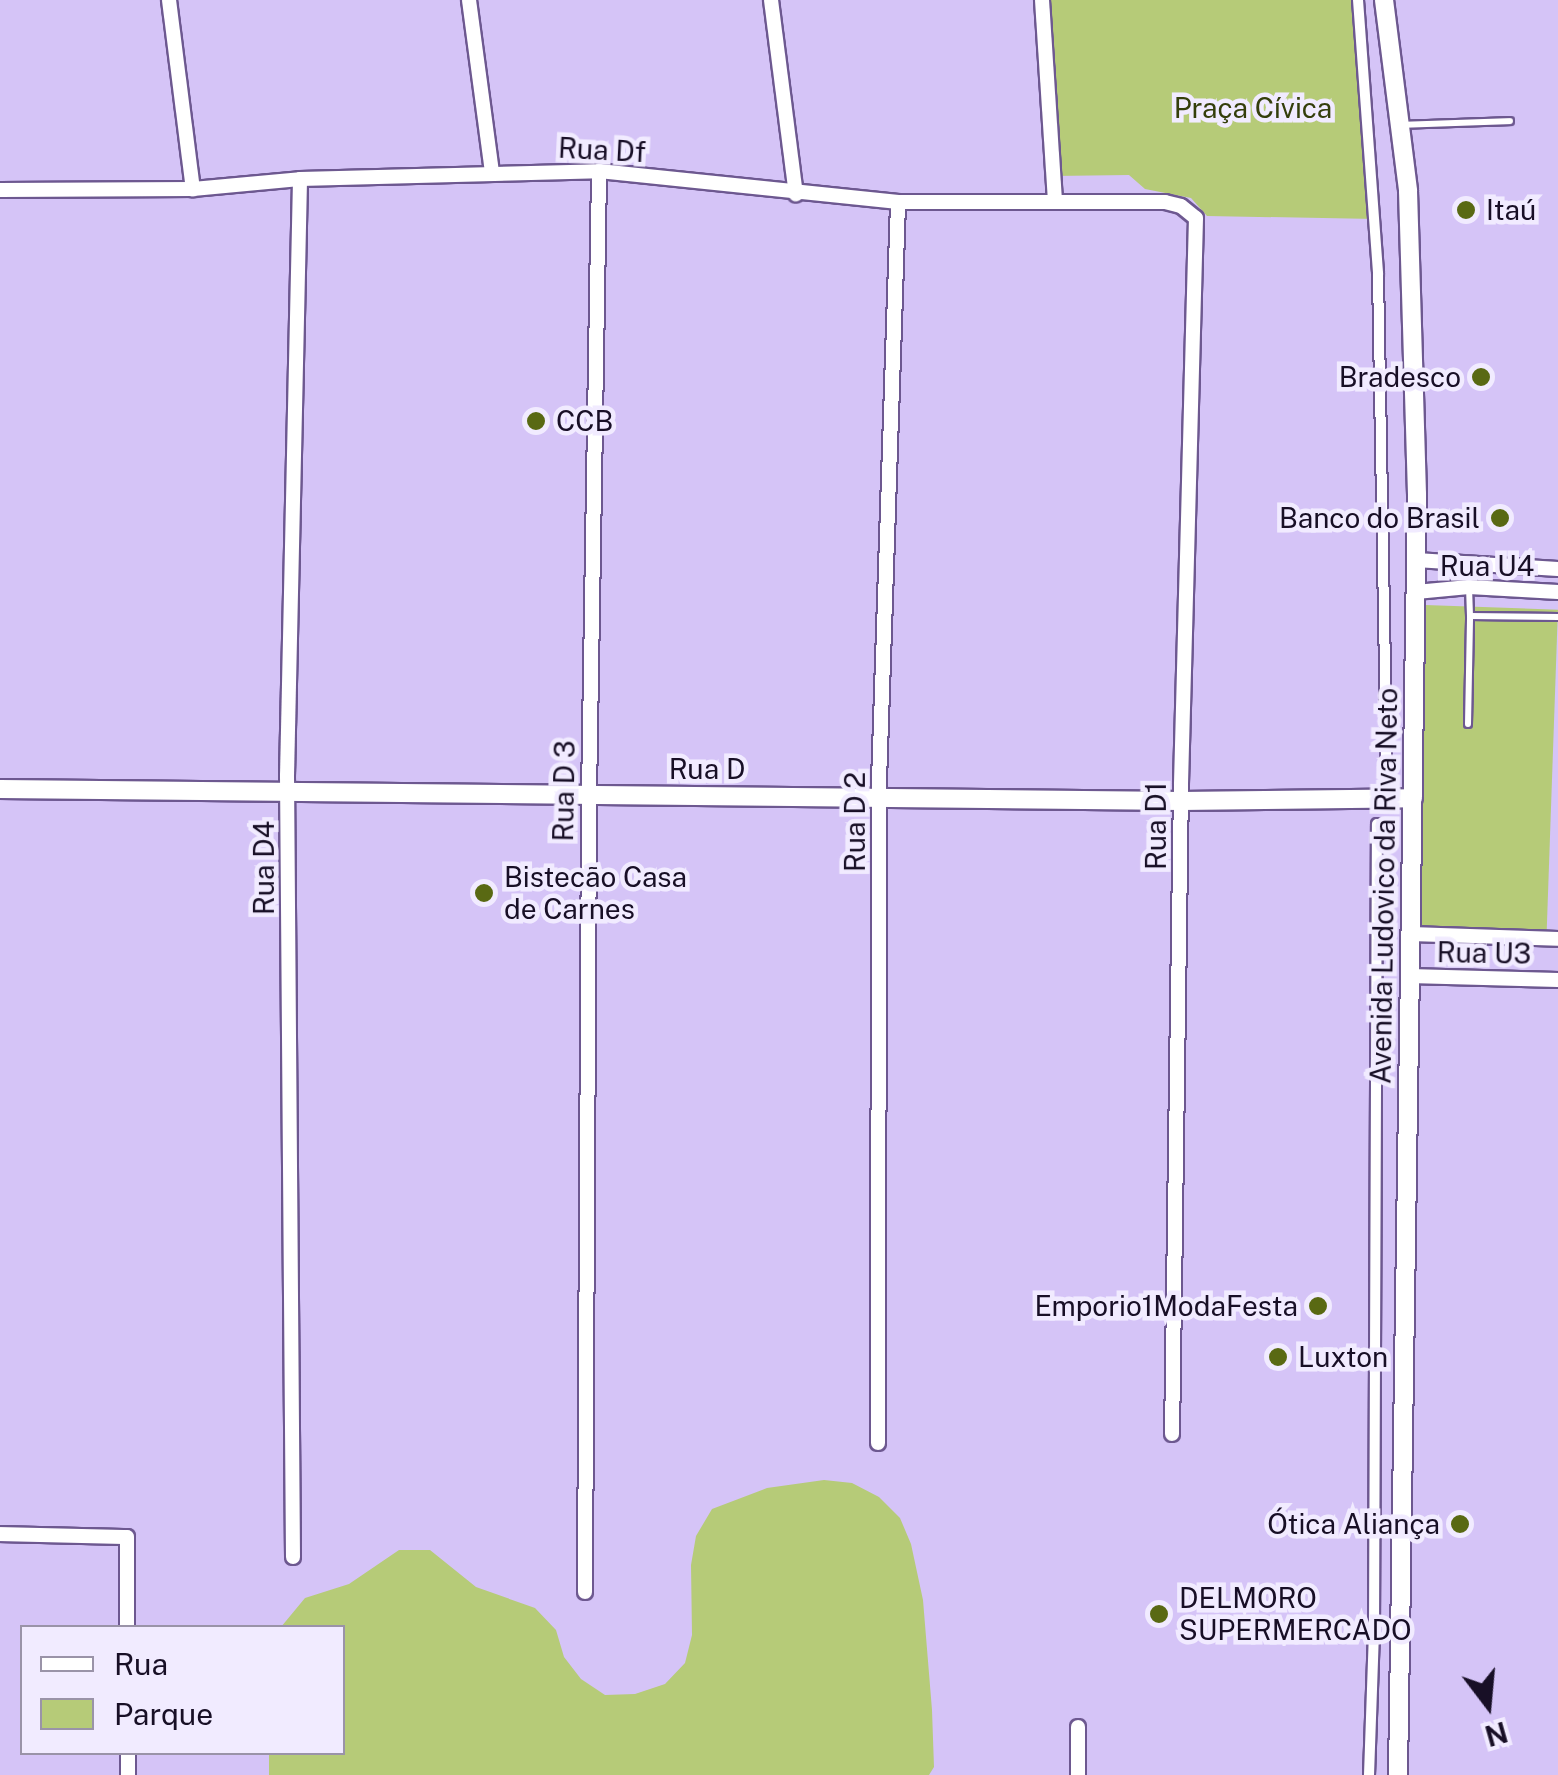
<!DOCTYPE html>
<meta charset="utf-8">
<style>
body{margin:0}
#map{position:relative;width:1558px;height:1775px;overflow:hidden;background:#d5c4f7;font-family:"Public Sans",sans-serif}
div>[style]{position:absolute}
.green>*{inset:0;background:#b6cb78;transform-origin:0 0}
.roads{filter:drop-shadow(2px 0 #6d5890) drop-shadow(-2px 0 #6d5890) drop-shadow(0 2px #6d5890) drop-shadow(0 -2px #6d5890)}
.service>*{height:6px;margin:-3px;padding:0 3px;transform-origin:3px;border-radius:3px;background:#fff}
.pedestrian>*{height:10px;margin:-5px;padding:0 5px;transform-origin:5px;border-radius:5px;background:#fff}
.minor>*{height:14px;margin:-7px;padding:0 7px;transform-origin:7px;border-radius:7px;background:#fff}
.tertiary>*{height:18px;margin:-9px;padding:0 9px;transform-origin:9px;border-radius:9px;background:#fff}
.dots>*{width:28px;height:28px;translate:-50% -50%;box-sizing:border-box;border:5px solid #f1ebff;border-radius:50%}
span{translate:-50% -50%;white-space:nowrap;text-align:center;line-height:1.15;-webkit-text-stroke:9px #f1ebff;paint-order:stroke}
.park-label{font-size:28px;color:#343e0b}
.street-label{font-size:28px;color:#180f26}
.poi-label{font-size:28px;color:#180f26}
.left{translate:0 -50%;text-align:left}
.right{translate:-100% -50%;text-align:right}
.legend{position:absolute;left:20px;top:1625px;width:325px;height:130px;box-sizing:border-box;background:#f1ebff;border:2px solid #9a93a8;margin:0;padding:12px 18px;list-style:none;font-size:30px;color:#180f26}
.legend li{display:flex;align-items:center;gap:20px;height:50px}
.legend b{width:50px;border:2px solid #9a93a8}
.north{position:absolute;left:1438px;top:1655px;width:100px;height:100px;-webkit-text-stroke:8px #f1ebff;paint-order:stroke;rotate:164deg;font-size:28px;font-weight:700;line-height:40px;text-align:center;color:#180f26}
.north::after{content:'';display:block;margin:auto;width:35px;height:45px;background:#180f26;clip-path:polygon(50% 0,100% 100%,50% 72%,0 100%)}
</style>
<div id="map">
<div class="green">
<i style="clip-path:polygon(1038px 0,1361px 0,1376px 219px,1207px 216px,1191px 198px,1145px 189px,1129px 175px,1053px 176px)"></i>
<i style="left:1425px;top:605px;width:133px;height:321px;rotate:2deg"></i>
<i style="clip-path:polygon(824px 1480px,852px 1483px,879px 1497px,900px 1518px,911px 1544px,923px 1600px,932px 1710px,934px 1767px,929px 1775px,269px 1775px,269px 1753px,342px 1752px,342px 1628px,281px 1627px,305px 1598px,349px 1584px,399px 1550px,430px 1550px,476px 1587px,535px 1608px,556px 1630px,564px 1657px,581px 1679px,605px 1695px,635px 1694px,665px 1684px,685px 1663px,692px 1635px,691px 1565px,696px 1536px,712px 1509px,767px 1488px)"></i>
</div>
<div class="roads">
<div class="service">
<i style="left:1401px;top:125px;width:109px;rotate:-2.1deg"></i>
<i style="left:1469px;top:587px;width:29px;rotate:88deg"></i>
<i style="left:1470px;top:616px;width:88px;rotate:0.7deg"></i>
<i style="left:1468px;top:724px;width:108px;rotate:-88.9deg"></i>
</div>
<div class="pedestrian">
<i style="left:1358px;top:0;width:275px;rotate:85.8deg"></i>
<i style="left:1378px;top:274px;width:513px;rotate:88.99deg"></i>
<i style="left:1369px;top:1775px;width:146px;rotate:-88deg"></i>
<i style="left:1374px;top:1629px;width:805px;rotate:-89.79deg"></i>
</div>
<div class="minor">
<i style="left:169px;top:0;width:191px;rotate:82.8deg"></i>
<i style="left:469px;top:0;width:175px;rotate:82.4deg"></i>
<i style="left:771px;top:0;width:196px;rotate:82.7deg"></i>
<i style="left:1042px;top:0;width:199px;rotate:86.3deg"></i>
<i style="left:0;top:190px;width:193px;rotate:-0.3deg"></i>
<i style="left:193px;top:189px;width:107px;rotate:-5.3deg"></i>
<i style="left:300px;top:179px;width:299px;rotate:-1.5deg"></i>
<i style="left:599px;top:171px;width:301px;rotate:5.9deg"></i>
<i style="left:898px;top:202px;width:267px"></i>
<i style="left:1165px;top:202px;width:16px;rotate:14deg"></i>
<i style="left:1181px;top:206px;width:19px;rotate:39deg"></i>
<i style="left:1196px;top:218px;width:567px;rotate:91.52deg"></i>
<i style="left:1181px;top:785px;width:649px;rotate:90.79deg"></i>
<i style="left:1416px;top:560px;width:142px;rotate:3.6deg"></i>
<i style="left:1416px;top:592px;width:53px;rotate:-5.4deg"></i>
<i style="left:1469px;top:587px;width:89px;rotate:3.2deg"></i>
<i style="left:1411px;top:934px;width:147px;rotate:1.9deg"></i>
<i style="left:1409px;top:976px;width:149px;rotate:1.5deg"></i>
<i style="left:878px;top:1443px;width:661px;rotate:-89.91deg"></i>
<i style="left:879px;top:782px;width:580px;rotate:-88.12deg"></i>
<i style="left:0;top:1534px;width:127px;rotate:1.4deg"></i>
<i style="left:127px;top:1537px;width:91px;rotate:90deg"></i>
<i style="left:293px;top:1557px;width:781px;rotate:-90.44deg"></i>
<i style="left:287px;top:776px;width:597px;rotate:-88.75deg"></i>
<i style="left:585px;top:1592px;width:796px;rotate:-89.71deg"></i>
<i style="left:589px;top:796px;width:625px;rotate:-89.08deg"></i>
<i style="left:128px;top:1752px;width:23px;rotate:90deg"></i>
<i style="left:1078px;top:1775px;width:48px;rotate:-90deg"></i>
</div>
<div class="tertiary">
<i style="left:1384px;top:0;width:193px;rotate:82.8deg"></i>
<i style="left:1408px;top:191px;width:303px;rotate:88.3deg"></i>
<i style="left:1417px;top:494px;width:1281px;rotate:90.85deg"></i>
<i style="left:0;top:789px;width:1181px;rotate:0.58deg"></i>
<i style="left:1181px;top:801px;width:232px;rotate:-0.7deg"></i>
</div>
</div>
<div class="dots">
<i style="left:1466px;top:210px;background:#596913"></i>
<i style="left:1481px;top:377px;background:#596913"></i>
<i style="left:536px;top:421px;background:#596913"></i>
<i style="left:1500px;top:518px;background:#596913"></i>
<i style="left:484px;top:893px;background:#596913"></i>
<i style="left:1318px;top:1306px;background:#596913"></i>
<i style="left:1278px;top:1357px;background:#596913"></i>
<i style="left:1460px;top:1524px;background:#596913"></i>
<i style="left:1159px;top:1614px;background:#596913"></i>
</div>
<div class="park-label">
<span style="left:1253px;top:108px">Praça Cívica</span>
</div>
<div class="street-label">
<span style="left:602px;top:150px;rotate:3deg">Rua Df</span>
<span style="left:1487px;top:566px">Rua U4</span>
<span style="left:707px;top:769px">Rua D</span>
<span style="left:564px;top:791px;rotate:-89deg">Rua D 3</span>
<span style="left:855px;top:822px;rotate:-90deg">Rua D 2</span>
<span style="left:1156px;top:826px;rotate:-90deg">Rua D1</span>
<span style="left:264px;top:868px;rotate:-90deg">Rua D4</span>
<span style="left:1384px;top:886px;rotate:-89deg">Avenida Ludovico da Riva Neto</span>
<span style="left:1484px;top:953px;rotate:1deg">Rua U3</span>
</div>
<div class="poi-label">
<span class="left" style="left:1486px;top:210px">Itaú</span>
<span class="right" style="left:1461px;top:377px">Bradesco</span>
<span class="left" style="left:556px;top:421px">CCB</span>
<span class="right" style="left:1480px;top:518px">Banco do Brasil</span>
<span class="left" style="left:504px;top:893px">Bistecão Casa<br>de Carnes</span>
<span class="right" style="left:1298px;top:1306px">Emporio1ModaFesta</span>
<span class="left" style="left:1298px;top:1357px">Luxton</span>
<span class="right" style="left:1440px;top:1524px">Ótica Aliança</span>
<span class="left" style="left:1179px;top:1614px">DELMORO<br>SUPERMERCADO</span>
</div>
<ul class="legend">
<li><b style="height:12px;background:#fff"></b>Rua</li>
<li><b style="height:28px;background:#b6cb78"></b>Parque</li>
</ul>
<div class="north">N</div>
</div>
